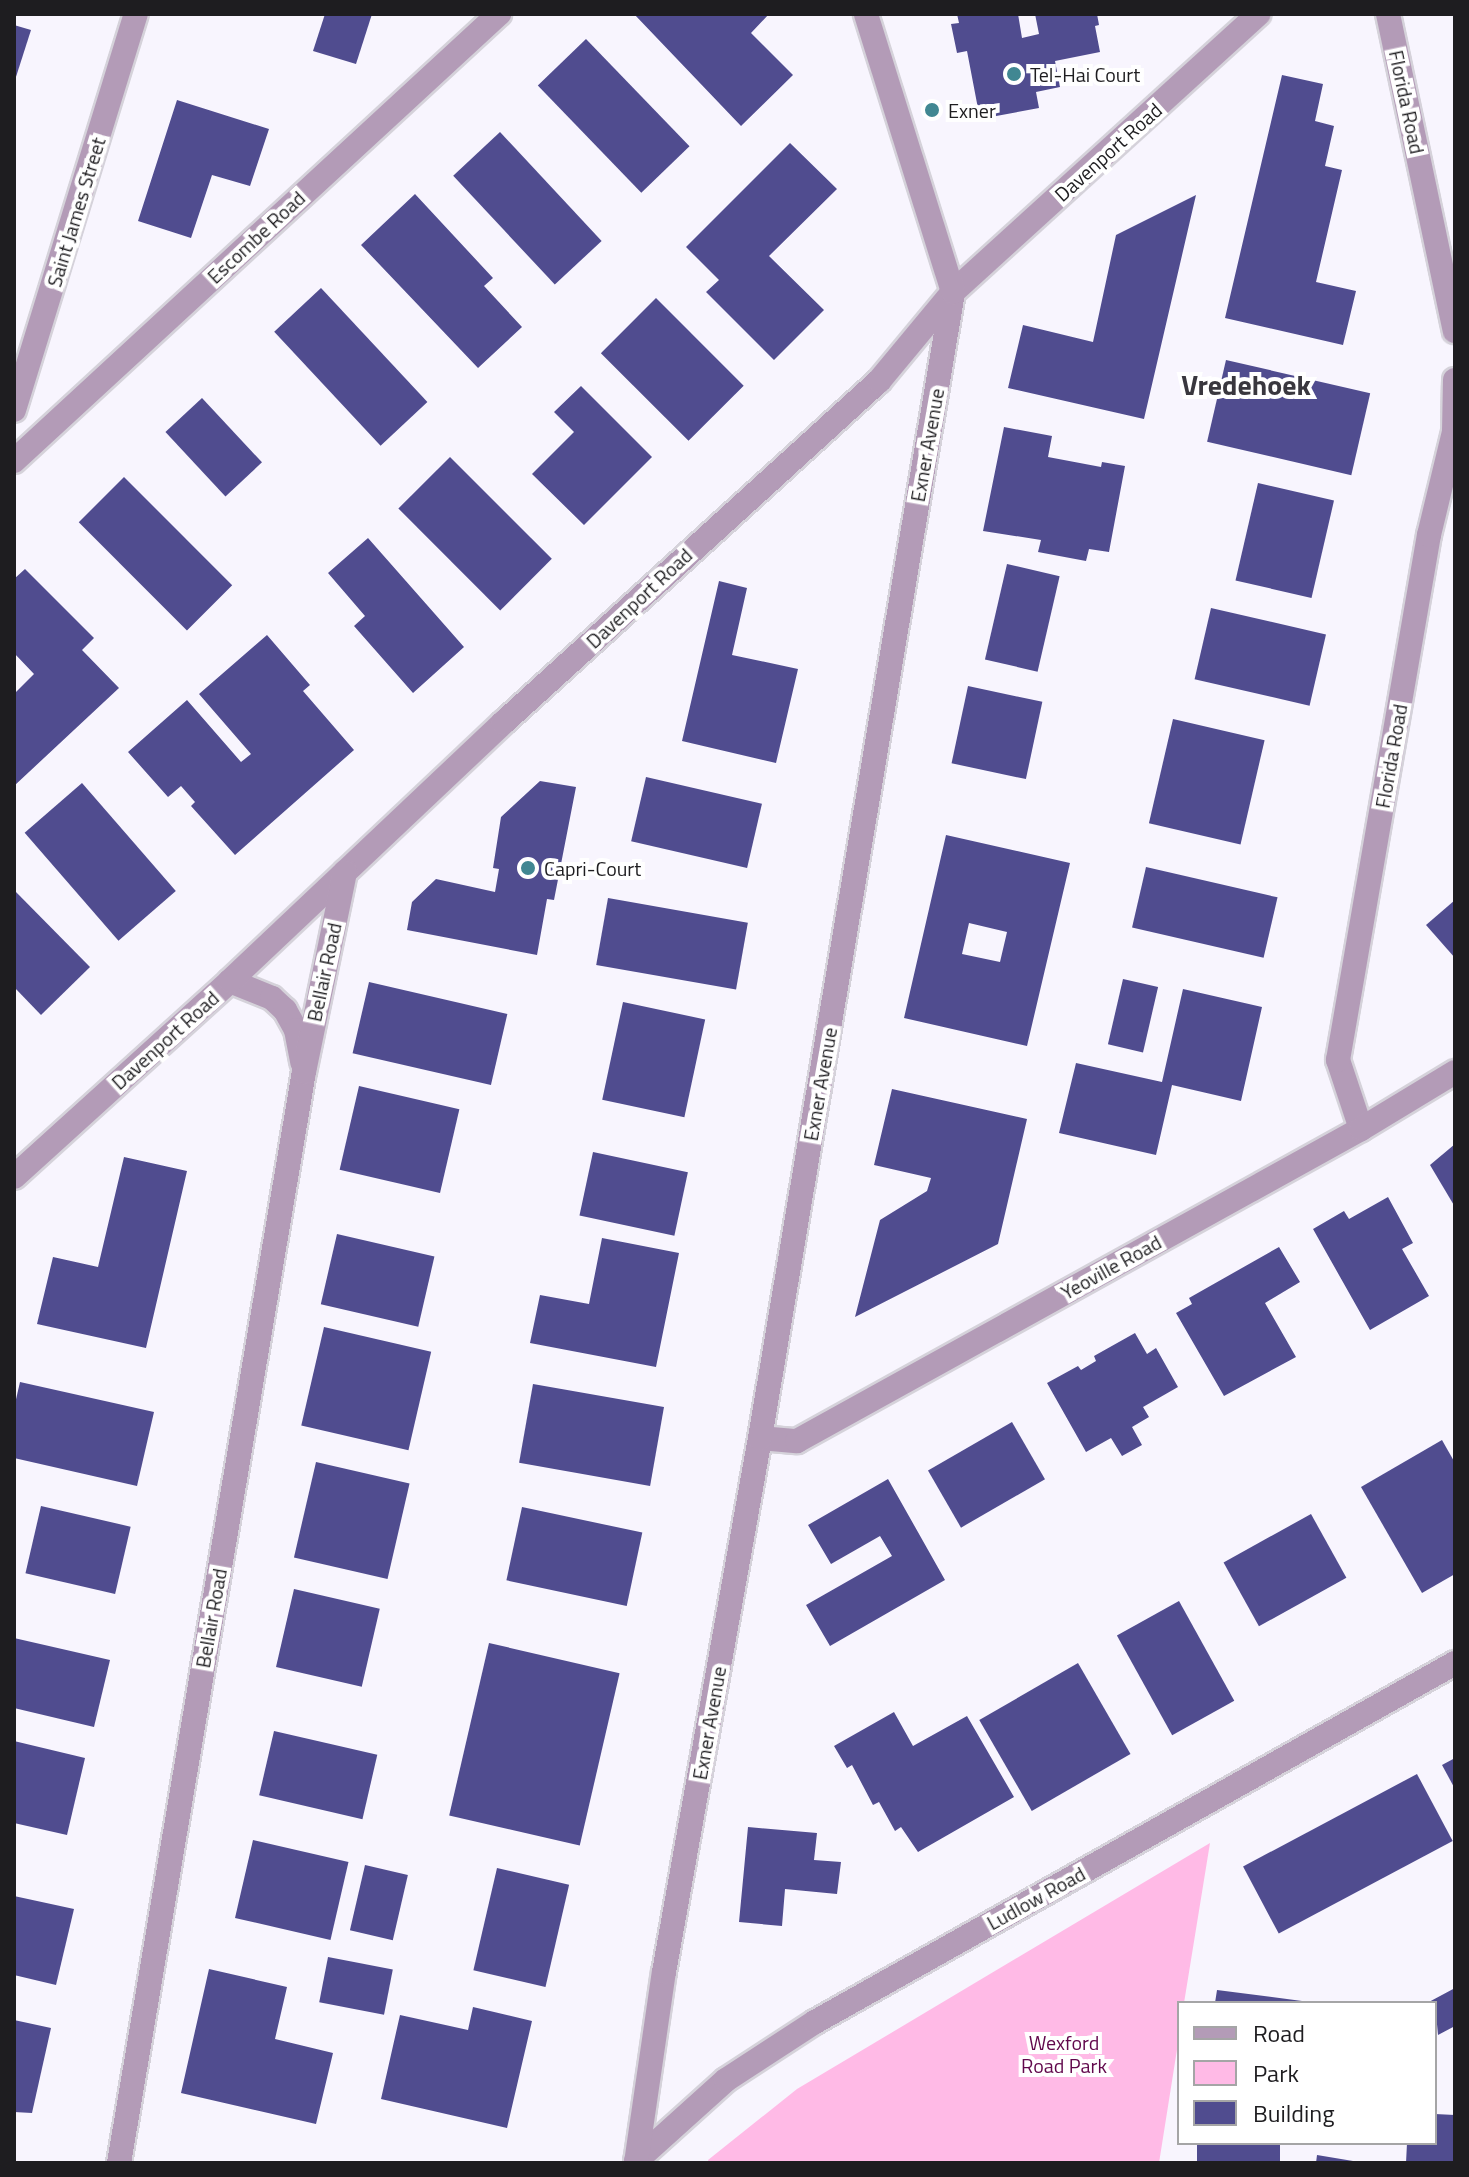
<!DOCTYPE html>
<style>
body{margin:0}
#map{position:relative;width:1469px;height:2177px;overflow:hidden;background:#f8f5fe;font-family:"Titillium Web",sans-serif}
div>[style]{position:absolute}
.green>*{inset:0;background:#ffbae6}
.building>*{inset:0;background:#504c8f;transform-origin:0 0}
.roads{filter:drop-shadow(2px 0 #d5d2da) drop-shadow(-2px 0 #d5d2da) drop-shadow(0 2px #d5d2da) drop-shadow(0 -2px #d5d2da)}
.street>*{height:24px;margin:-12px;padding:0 12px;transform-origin:12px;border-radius:12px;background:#b39bb7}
.dots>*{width:22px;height:22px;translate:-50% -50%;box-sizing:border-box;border:4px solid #fff;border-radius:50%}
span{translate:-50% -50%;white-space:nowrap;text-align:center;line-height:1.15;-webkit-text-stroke:8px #fff;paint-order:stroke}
.poi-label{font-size:20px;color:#1e1d20}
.left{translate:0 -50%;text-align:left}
.street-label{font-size:20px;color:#1e1d20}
.park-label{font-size:20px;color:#61084c}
.district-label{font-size:28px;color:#39373e;font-weight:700}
.frame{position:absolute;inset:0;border:16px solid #1e1d20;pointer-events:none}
.legend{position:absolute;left:1177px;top:2001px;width:260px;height:144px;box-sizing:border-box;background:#fff;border:2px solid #a5a5a6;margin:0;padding:10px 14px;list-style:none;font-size:24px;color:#1e1d20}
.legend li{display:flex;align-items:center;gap:16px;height:40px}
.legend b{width:40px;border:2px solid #a5a5a6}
</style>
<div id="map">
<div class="green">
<i style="clip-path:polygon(1210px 1843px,1184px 2003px,1179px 2003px,1179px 2037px,1159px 2163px,709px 2163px,708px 2160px,797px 2089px)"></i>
</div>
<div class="building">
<i style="clip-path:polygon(325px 14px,372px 14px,356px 64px,313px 51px)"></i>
<i style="clip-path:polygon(634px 14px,769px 14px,751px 33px,793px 75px,741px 126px)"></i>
<i style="clip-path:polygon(957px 14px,1018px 14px,1022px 38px,1039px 34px,1035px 14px,1097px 14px,1099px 25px,1095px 26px,1100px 52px,1055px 61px,1060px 87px,1036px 92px,1039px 108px,980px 119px,967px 51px,957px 53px,951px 24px,959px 23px)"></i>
<i style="clip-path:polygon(14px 25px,31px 30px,15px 80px,14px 79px)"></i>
<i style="left:586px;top:39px;width:149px;height:67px;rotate:46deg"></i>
<i style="clip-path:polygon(1282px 75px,1323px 84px,1315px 121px,1334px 126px,1325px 166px,1342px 170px,1316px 282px,1356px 291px,1343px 345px,1225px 318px)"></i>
<i style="clip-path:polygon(177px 100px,269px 129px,250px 186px,212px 175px,191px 238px,138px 221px)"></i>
<i style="left:500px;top:132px;width:149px;height:64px;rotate:47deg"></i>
<i style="clip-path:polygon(790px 143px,837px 189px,769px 256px,824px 310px,774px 360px,706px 292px,719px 280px,686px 247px)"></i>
<i style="clip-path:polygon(415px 194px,493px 278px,484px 286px,522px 327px,478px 368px,361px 245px)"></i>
<i style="clip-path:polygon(1196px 195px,1144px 419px,1008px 388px,1023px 325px,1093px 342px,1116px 235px)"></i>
<i style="left:321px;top:288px;width:156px;height:64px;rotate:47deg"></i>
<i style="left:656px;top:298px;width:124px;height:78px;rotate:45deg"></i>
<i style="left:1226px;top:360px;width:148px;height:84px;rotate:13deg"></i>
<i style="clip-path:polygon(581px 386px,652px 457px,584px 525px,532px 474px,574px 432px,554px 412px)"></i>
<i style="left:202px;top:398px;width:88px;height:50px;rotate:47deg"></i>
<i style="clip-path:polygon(1004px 427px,1052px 436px,1048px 457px,1101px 467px,1102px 462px,1125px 466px,1109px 552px,1089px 549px,1086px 561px,1038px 552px,1041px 540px,983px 531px)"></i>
<i style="left:450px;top:457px;width:144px;height:73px;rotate:45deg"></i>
<i style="left:124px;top:477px;width:153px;height:64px;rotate:45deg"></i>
<i style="left:1258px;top:483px;width:78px;height:100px;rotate:13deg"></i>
<i style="clip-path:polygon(368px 538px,464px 647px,413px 693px,354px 626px,365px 616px,328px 573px)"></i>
<i style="left:1007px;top:564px;width:54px;height:98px;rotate:13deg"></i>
<i style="clip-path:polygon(25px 569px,94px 638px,82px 650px,119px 688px,14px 786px,14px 694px,34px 674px,14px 653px,14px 579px)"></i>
<i style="clip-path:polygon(719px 581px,747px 588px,732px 655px,798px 669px,776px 763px,682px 741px)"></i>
<i style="left:1211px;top:608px;width:118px;height:73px;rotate:13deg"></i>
<i style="clip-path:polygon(267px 635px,310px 685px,303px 691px,354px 750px,235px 855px,191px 806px,195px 802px,181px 786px,168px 797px,128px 752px,187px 700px,241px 762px,251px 754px,199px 694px)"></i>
<i style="left:968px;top:686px;width:76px;height:79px;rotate:12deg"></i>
<i style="left:1173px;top:719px;width:94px;height:107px;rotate:13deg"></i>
<i style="left:646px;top:777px;width:119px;height:66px;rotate:13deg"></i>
<i style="clip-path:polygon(540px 781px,576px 787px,554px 900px,547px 899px,537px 955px,407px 930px,412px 902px,436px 879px,495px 892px,499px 869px,493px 868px,501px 817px)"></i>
<i style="left:82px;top:783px;width:143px;height:76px;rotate:49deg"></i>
<i style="clip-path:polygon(evenodd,946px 835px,1070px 863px,1027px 1046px,904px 1018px,946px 835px,969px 923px,1007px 932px,1000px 962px,962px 954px,969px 923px)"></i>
<i style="left:1146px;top:867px;width:135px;height:62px;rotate:13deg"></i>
<i style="clip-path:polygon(14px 890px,90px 967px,41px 1015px,14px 987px)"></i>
<i style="left:608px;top:898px;width:142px;height:68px;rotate:10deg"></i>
<i style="clip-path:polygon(1455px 900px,1455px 958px,1426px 925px)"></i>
<i style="left:1123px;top:979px;width:36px;height:67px;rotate:13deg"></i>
<i style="left:369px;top:982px;width:142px;height:73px;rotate:13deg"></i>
<i style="clip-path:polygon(1183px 989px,1262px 1007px,1241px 1101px,1172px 1085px,1156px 1155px,1059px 1133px,1076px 1063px,1162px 1082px)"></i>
<i style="left:623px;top:1002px;width:84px;height:100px;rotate:12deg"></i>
<i style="left:359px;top:1086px;width:103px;height:86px;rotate:13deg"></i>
<i style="clip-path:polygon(892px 1089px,1027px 1119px,998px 1244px,855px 1317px,880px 1220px,927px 1191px,931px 1178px,874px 1165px)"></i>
<i style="clip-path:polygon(1455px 1144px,1455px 1207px,1430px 1165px)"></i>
<i style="left:593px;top:1152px;width:97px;height:65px;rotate:12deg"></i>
<i style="clip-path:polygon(124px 1157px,187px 1171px,146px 1348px,37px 1324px,53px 1257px,98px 1267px)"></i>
<i style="clip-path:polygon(1388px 1197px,1413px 1243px,1402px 1249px,1429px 1296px,1370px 1330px,1313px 1229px,1344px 1211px,1349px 1219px)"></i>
<i style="left:337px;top:1234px;width:100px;height:72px;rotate:13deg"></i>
<i style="clip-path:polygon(602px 1238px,679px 1253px,656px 1367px,530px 1343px,540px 1295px,589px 1304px)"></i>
<i style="clip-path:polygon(1279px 1247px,1300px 1282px,1265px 1303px,1296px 1357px,1224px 1396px,1176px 1313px,1192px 1304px,1189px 1298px)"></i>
<i style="left:324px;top:1327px;width:110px;height:101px;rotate:13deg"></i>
<i style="clip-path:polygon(1135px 1333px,1147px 1354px,1156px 1348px,1178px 1387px,1143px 1407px,1149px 1417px,1132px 1427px,1142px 1445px,1122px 1456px,1111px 1438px,1086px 1452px,1047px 1383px,1078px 1366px,1081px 1370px,1096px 1361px,1094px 1356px)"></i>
<i style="clip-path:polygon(20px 1382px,154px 1412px,137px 1486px,14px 1458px,14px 1408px)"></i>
<i style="left:533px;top:1384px;width:133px;height:80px;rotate:10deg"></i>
<i style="left:1012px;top:1422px;width:66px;height:97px;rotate:60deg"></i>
<i style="clip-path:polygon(1442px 1440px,1455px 1463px,1455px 1574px,1422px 1593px,1361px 1487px)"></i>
<i style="left:316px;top:1462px;width:96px;height:98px;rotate:13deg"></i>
<i style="clip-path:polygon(888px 1479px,945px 1580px,830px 1646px,806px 1605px,892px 1556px,880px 1536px,831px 1564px,808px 1525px)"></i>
<i style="left:41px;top:1506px;width:92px;height:69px;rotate:13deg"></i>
<i style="left:522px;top:1507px;width:123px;height:75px;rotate:12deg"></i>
<i style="left:1311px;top:1514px;width:73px;height:100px;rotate:61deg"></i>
<i style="left:294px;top:1589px;width:88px;height:80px;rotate:13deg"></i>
<i style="left:1179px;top:1601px;width:114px;height:71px;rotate:61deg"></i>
<i style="clip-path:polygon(14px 1638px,110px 1660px,94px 1727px,14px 1708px)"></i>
<i style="left:489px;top:1643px;width:134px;height:177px;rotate:13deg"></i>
<i style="left:1078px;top:1663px;width:105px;height:114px;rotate:60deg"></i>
<i style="clip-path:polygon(894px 1712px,913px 1746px,967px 1716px,1014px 1797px,918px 1852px,901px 1827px,895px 1831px,879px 1802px,873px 1805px,852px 1765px,847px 1768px,834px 1746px)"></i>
<i style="left:274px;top:1731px;width:106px;height:66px;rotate:13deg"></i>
<i style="clip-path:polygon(14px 1741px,85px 1758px,67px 1835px,14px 1823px)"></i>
<i style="clip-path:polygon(1455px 1758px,1455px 1789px,1442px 1765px)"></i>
<i style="left:1417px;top:1774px;width:76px;height:197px;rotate:62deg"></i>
<i style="clip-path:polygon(748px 1827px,817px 1833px,814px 1860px,841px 1862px,837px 1894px,785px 1889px,782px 1926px,739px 1922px)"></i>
<i style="left:253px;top:1840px;width:98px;height:80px;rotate:13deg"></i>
<i style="left:365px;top:1865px;width:44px;height:67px;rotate:13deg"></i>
<i style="left:497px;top:1868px;width:74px;height:105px;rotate:13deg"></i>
<i style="clip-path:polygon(14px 1896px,74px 1909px,56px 1985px,14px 1975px)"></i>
<i style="left:328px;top:1957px;width:66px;height:46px;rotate:11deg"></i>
<i style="clip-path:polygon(209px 1969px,287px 1987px,275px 2039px,333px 2053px,316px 2124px,181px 2093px)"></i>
<i style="clip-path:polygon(1455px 1988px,1455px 2026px,1438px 2035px,1435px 2003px,1427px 2003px)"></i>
<i style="clip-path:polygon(1217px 1990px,1302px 2001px,1302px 2003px,1215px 2003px)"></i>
<i style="clip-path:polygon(473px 2007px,532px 2021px,507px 2128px,381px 2099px,400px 2015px,468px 2030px)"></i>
<i style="clip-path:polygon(14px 2020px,51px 2028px,32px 2113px,14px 2112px)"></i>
<i style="clip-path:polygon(1435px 2114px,1455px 2115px,1455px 2163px,1406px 2163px,1407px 2143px,1435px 2143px)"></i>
<i style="left:1197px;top:2143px;width:83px;height:20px"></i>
<i style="clip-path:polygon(1317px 2155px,1353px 2161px,1353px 2163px,1316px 2163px)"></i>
</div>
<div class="roads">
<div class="street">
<i style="left:1388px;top:14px;width:324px;rotate:78.1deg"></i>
<i style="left:14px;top:410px;width:414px;rotate:-72.9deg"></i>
<i style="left:14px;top:461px;width:660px;rotate:-42.67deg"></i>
<i style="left:230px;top:981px;width:45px;rotate:22deg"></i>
<i style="left:272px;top:998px;width:18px;rotate:43deg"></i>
<i style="left:285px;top:1010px;width:23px;rotate:61deg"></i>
<i style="left:296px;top:1030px;width:33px;rotate:79deg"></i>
<i style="left:1361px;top:1129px;width:73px;rotate:-108.4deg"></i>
<i style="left:1338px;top:1060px;width:533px;rotate:-80.17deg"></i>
<i style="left:1429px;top:535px;width:106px;rotate:-76.4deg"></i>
<i style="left:1454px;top:432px;width:52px;rotate:-88.9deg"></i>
<i style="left:14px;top:1177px;width:292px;rotate:-42.2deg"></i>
<i style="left:230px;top:981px;width:376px;rotate:-43.4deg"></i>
<i style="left:503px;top:723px;width:508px;rotate:-42.29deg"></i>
<i style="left:879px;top:381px;width:116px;rotate:-50.3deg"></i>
<i style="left:953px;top:292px;width:413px;rotate:-42.3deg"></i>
<i style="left:760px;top:1438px;width:37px;rotate:5deg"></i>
<i style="left:797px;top:1441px;width:645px;rotate:-28.95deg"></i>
<i style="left:1361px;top:1129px;width:110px;rotate:-31.2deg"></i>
<i style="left:636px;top:2161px;width:121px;rotate:-42deg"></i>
<i style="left:726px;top:2080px;width:106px;rotate:-33.1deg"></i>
<i style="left:815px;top:2022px;width:734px;rotate:-29.29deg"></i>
<i style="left:119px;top:2163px;width:1107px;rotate:-80.38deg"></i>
<i style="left:304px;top:1072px;width:204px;rotate:-78.4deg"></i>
<i style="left:636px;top:2163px;width:193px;rotate:-81.7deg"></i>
<i style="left:664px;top:1972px;width:543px;rotate:-79.81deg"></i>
<i style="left:760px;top:1438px;width:1162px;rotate:-80.44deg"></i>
<i style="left:953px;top:292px;width:291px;rotate:-107.4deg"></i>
</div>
</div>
<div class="dots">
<i style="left:1014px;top:74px;background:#418792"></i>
<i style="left:932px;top:110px;background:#418792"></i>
<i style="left:528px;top:868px;background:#418792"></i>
</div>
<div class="poi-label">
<span class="left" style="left:1030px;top:74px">Tel-Hai Court</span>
<span class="left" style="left:948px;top:110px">Exner</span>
<span class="left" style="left:544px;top:868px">Capri-Court</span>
</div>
<div class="street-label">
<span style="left:1407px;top:102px;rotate:78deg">Florida Road</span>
<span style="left:1108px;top:152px;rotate:-42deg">Davenport Road</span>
<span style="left:76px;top:212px;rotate:-73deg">Saint James Street</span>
<span style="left:256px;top:237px;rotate:-43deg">Escombe Road</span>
<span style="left:927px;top:445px;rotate:-80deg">Exner Avenue</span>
<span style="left:639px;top:598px;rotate:-43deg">Davenport Road</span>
<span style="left:1391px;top:756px;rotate:-80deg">Florida Road</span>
<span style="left:324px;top:972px;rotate:-78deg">Bellair Road</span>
<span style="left:165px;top:1040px;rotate:-42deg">Davenport Road</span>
<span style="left:820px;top:1084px;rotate:-80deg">Exner Avenue</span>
<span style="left:1111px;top:1267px;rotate:-29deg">Yeoville Road</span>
<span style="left:211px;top:1618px;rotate:-80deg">Bellair Road</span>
<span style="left:709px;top:1723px;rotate:-80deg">Exner Avenue</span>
<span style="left:1036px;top:1898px;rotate:-29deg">Ludlow Road</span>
</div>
<div class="park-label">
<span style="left:1064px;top:2054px">Wexford<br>Road Park</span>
</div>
<div class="district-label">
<span style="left:1246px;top:385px">Vredehoek</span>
</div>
<div class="frame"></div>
<ul class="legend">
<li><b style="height:10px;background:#b39bb7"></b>Road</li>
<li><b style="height:22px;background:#ffbae6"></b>Park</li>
<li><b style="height:22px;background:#504c8f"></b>Building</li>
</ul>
</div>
